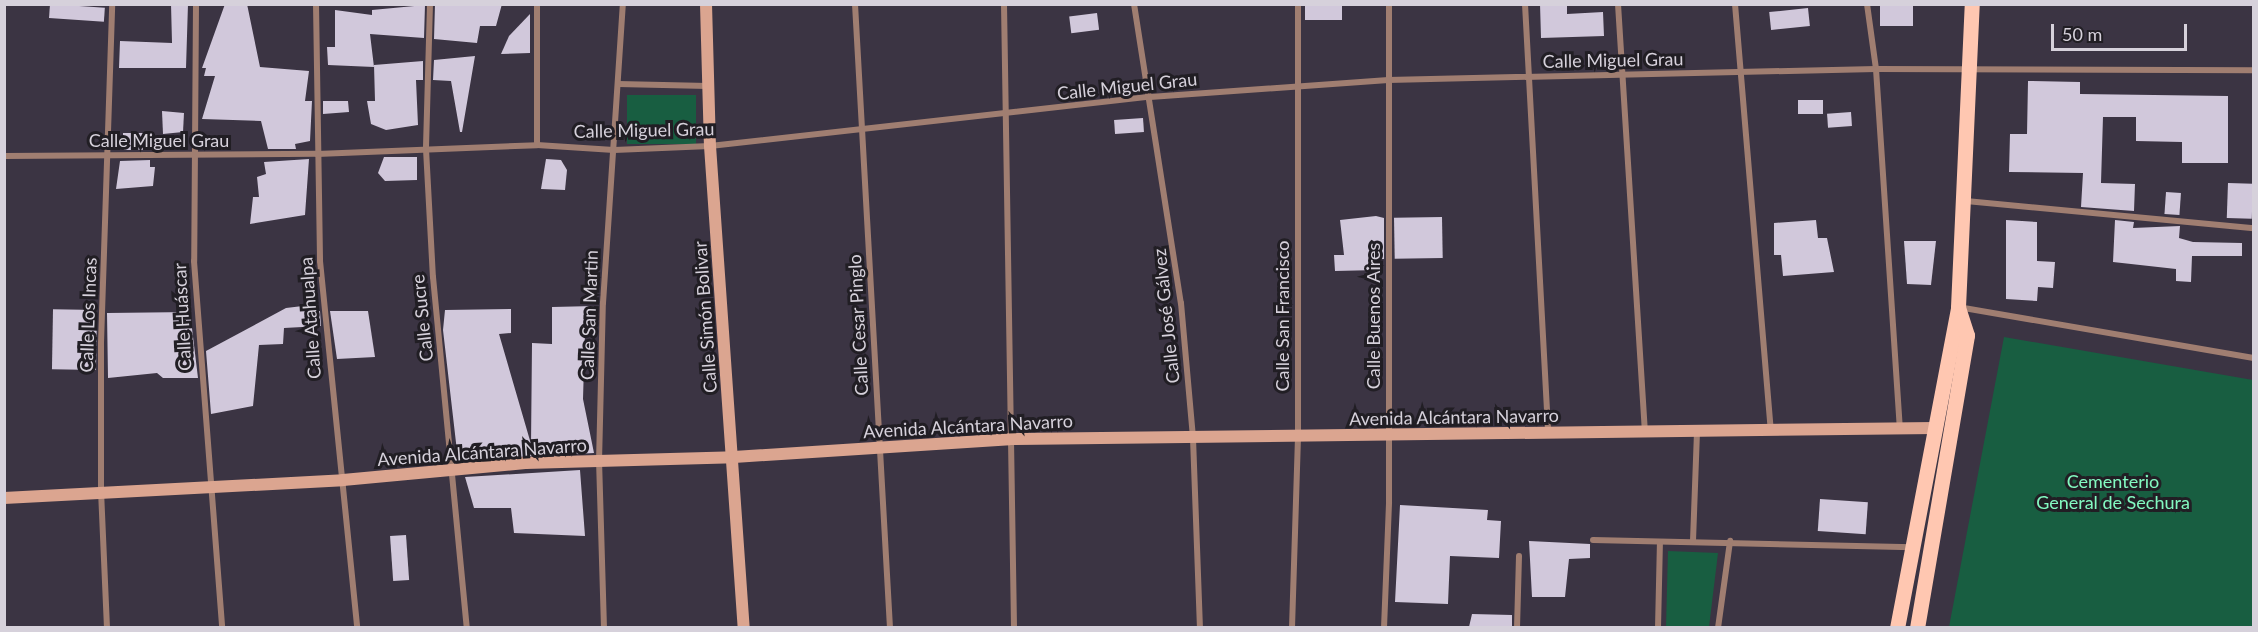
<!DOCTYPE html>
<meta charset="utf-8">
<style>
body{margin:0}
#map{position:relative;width:2258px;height:632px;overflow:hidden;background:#3b3443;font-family:Lato,sans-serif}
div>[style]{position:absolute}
.green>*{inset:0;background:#185e41;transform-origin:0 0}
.building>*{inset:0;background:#d1c8db;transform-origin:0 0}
.street>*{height:6px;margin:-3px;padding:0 3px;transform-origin:3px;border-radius:3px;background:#a07e71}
.secondary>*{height:12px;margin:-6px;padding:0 6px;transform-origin:6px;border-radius:6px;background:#dba590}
.primary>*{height:15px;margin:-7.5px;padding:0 7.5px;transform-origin:7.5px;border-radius:7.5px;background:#ffc7b1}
span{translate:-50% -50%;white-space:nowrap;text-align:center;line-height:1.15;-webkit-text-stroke:6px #211e24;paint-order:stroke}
.street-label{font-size:18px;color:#d6d1db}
.park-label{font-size:18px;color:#83f9c1}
.frame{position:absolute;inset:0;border:6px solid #d6d1db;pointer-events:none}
.scale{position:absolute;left:2051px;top:24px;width:136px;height:27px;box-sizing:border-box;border:3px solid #d6d1db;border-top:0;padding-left:8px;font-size:18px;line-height:21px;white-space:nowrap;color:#d6d1db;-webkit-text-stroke:4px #211e24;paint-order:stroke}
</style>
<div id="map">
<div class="green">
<i style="left:627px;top:95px;width:69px;height:49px"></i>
<i style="clip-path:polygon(2004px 337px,2253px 380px,2253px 627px,1949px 627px)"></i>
<i style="clip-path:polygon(1668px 551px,1718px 553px,1709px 627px,1666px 627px)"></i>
</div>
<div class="building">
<i style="left:50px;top:4px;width:55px;height:14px;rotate:4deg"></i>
<i style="clip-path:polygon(171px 4px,188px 4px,186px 68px,119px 68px,120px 41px,172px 43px)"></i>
<i style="clip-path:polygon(225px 4px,247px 4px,260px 67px,309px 71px,305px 101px,312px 101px,310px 141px,295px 144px,296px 149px,268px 149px,261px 121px,202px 119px,215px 76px,204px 76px,206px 68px,202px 68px)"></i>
<i style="clip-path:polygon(435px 4px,502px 4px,496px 26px,480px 26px,477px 43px,434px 39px)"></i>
<i style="left:1305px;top:4px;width:37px;height:16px"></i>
<i style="clip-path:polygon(1540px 4px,1567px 4px,1567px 14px,1603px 12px,1604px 36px,1541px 38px)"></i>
<i style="left:1880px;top:4px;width:33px;height:22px"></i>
<i style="clip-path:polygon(425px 5px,424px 38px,370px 34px,374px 67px,328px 65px,327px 47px,335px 47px,335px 10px,372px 15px,372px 10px)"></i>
<i style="left:1808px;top:8px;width:18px;height:39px;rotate:84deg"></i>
<i style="left:1097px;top:13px;width:17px;height:28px;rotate:83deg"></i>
<i style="clip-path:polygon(530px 14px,530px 53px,501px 54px,509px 36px)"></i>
<i style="clip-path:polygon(475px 56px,462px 132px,460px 132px,451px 81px,433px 80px,434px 60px)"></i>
<i style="clip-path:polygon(423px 61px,423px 80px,416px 80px,418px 125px,386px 130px,371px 124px,367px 101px,375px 101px,374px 65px)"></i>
<i style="clip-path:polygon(2028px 81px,2080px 82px,2080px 94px,2228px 96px,2228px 163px,2182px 163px,2182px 142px,2136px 141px,2136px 117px,2103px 117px,2101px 183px,2135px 184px,2134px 211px,2081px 207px,2083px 173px,2009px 172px,2010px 134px,2027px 134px)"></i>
<i style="left:1798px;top:100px;width:25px;height:14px"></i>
<i style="clip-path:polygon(323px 101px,348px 101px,349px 112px,323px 114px)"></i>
<i style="clip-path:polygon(162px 111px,184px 113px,183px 132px,163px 134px)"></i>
<i style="left:1851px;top:112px;width:14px;height:24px;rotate:86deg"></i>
<i style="left:1143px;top:118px;width:14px;height:29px;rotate:86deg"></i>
<i style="left:123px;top:133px;width:29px;height:17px"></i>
<i style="clip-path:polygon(384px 157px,417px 157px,417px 180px,385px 181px,378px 173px)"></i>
<i style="clip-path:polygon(309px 159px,305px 215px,250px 224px,253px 197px,259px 197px,257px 177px,266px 174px,264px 162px)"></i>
<i style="clip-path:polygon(546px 159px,561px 160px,567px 170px,565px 190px,541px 189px)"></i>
<i style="clip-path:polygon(150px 160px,150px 167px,155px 167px,153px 186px,116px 189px,120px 161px)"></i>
<i style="left:2228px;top:183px;width:25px;height:35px;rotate:2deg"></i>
<i style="left:2166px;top:192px;width:15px;height:22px;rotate:4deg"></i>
<i style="clip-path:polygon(1376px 216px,1384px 218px,1384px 259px,1376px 259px,1377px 270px,1335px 271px,1334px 255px,1344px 255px,1340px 220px)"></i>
<i style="left:1442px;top:217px;width:41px;height:48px;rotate:89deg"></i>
<i style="clip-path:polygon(1816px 220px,1818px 238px,1827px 238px,1834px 272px,1783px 276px,1781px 255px,1774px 255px,1774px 223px)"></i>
<i style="clip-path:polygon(2006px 220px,2037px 222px,2037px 261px,2055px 262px,2053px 288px,2038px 287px,2037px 301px,2006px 299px)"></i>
<i style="clip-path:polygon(2115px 220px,2134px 222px,2133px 228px,2180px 226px,2179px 238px,2193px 242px,2242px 243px,2242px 256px,2192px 256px,2191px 282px,2176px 281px,2176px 269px,2113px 262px)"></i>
<i style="clip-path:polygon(1904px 241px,1936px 241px,1931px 285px,1907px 284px)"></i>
<i style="clip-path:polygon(311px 305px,313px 311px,320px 311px,321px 326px,284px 328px,283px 344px,259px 345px,253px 406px,211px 414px,206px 351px,286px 308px)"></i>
<i style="clip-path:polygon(594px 306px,592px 332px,585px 332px,583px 399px,594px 453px,458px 460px,443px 330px,445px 310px,511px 309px,511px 333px,499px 334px,531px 444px,532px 343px,552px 344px,552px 307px)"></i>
<i style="left:97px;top:310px;width:60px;height:44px;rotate:91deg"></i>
<i style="clip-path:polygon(330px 311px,368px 311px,375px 357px,337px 359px)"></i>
<i style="clip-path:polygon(190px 312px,198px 378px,163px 378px,157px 373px,108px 378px,107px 313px)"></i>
<i style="clip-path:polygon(580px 470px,585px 536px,514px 533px,511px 508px,474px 508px,465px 477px)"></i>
<i style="left:1820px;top:499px;width:48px;height:32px;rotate:4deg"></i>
<i style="clip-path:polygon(1400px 505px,1488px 510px,1487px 520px,1501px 521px,1499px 558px,1450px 556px,1448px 604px,1395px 602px)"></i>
<i style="left:406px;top:535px;width:45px;height:16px;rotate:86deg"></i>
<i style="clip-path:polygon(1529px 541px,1590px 544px,1590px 558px,1569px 559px,1565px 597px,1532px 597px)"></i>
<i style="clip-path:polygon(1472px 614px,1512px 615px,1512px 627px,1469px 627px)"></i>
</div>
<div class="street">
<i style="left:196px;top:4px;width:257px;rotate:90.4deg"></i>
<i style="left:194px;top:261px;width:368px;rotate:85.6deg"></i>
<i style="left:316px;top:4px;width:257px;rotate:89.1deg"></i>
<i style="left:320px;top:261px;width:369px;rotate:84.2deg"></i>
<i style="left:430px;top:4px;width:145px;rotate:91.6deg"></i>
<i style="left:426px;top:149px;width:128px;rotate:86.9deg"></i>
<i style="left:433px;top:277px;width:353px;rotate:84.5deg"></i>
<i style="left:537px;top:4px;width:141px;rotate:90deg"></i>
<i style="left:855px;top:4px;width:625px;rotate:86.79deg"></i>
<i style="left:1004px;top:4px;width:624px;rotate:89.08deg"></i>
<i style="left:1134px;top:4px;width:303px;rotate:81.1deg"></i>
<i style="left:1181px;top:303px;width:136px;rotate:84.9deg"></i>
<i style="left:1193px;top:438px;width:190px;rotate:87.9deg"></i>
<i style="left:1525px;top:4px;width:430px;rotate:86.9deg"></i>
<i style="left:1618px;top:4px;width:428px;rotate:86.4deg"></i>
<i style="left:1735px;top:4px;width:427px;rotate:85.2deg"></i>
<i style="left:1867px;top:4px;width:66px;rotate:82.1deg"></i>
<i style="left:1876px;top:69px;width:360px;rotate:86.2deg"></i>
<i style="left:618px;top:84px;width:90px;rotate:1.3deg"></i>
<i style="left:4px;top:156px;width:313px;rotate:-0.4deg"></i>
<i style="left:317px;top:154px;width:220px;rotate:-2.3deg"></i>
<i style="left:537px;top:145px;width:77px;rotate:3.7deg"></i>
<i style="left:614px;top:150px;width:96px;rotate:-2.4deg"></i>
<i style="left:710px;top:146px;width:443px;rotate:-6.4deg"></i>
<i style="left:1150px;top:97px;width:239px;rotate:-4.1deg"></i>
<i style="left:1388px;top:80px;width:488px;rotate:-1.3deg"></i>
<i style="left:1876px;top:69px;width:378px;rotate:0.2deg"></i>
<i style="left:1966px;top:201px;width:289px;rotate:5.4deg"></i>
<i style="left:1958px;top:307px;width:300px;rotate:9.8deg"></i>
<i style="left:1593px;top:540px;width:320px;rotate:1.3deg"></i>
<i style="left:1693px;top:541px;width:108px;rotate:-87.9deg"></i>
<i style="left:107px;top:628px;width:136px;rotate:-92.5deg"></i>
<i style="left:101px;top:492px;width:149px;rotate:-90deg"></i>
<i style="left:101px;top:343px;width:339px;rotate:-88.1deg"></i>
<i style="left:604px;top:628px;width:166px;rotate:-91.7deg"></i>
<i style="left:599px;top:462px;width:159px;rotate:-88.6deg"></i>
<i style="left:603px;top:303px;width:300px;rotate:-86.2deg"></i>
<i style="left:1292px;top:628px;width:191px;rotate:-88.2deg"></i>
<i style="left:1298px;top:437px;width:433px;rotate:-90deg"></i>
<i style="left:1384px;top:628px;width:126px;rotate:-87.7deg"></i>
<i style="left:1389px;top:502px;width:498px;rotate:-90deg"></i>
<i style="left:1517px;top:628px;width:72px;rotate:-88.4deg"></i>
<i style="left:1658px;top:628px;width:86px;rotate:-88.7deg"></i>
<i style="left:1718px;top:628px;width:88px;rotate:-82.1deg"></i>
</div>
<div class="secondary">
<i style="left:706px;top:4px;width:142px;rotate:88.4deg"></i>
<i style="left:710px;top:146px;width:483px;rotate:86deg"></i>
<i style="left:4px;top:498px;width:339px;rotate:-3deg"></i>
<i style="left:343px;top:480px;width:183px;rotate:-5.3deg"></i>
<i style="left:525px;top:463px;width:209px;rotate:-1.6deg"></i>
<i style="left:734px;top:457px;width:276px;rotate:-3.7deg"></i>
<i style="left:1009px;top:439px;width:926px;rotate:-0.68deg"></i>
</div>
<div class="primary">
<i style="left:1897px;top:628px;width:327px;rotate:-79.2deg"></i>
<i style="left:1958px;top:307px;width:303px;rotate:-87.4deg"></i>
<i style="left:1917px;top:628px;width:297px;rotate:-80.3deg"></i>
<i style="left:1967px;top:335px;width:26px;rotate:-108deg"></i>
</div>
<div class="street-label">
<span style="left:1613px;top:60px;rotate:-1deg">Calle Miguel Grau</span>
<span style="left:1127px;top:86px;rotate:-6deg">Calle Miguel Grau</span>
<span style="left:644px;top:130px;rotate:-1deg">Calle Miguel Grau</span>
<span style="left:159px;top:140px">Calle Miguel Grau</span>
<span style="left:88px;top:315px;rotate:-88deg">Calle Los Incas</span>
<span style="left:589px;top:315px;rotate:-88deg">Calle San Martin</span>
<span style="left:1166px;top:316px;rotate:-96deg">Calle José Gálvez</span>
<span style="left:1282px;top:316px;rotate:-90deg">Calle San Francisco</span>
<span style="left:1373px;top:316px;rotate:-90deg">Calle Buenos Aires</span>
<span style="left:182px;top:317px;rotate:-93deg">Calle Huáscar</span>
<span style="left:705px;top:317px;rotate:-94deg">Calle Simón Bolivar</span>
<span style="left:310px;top:318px;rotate:-94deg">Calle Atahualpa</span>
<span style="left:422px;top:318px;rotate:-96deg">Calle Sucre</span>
<span style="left:858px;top:325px;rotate:-93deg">Calle Cesar Pinglo</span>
<span style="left:1454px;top:417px;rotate:-1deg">Avenida Alcántara Navarro</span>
<span style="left:968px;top:426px;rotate:-3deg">Avenida Alcántara Navarro</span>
<span style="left:482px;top:452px;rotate:-4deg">Avenida Alcántara Navarro</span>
</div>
<div class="park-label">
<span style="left:2113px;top:492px">Cementerio<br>General de Sechura</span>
</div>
<div class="frame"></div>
<div class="scale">50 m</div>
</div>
